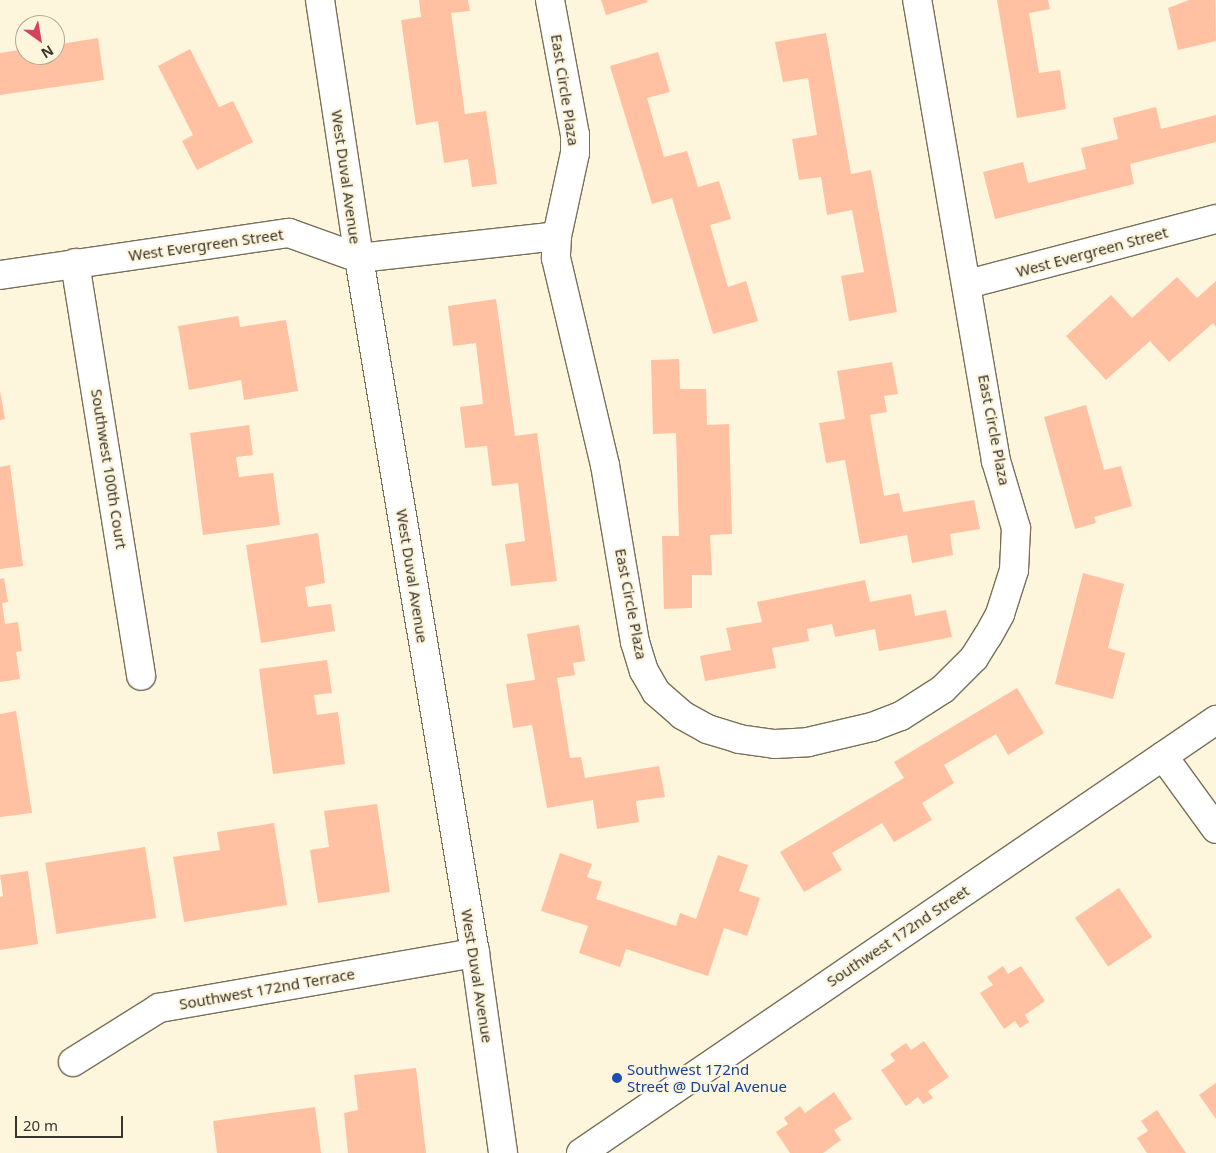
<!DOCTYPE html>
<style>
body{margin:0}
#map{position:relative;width:1216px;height:1153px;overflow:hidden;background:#fef5dd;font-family:"Noto Sans",sans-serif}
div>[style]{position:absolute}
.building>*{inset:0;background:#ffc1a1;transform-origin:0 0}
.roads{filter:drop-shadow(1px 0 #78705a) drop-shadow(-1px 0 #78705a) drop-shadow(0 1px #78705a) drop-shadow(0 -1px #78705a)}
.street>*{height:28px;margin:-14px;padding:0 14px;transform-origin:14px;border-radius:14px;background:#fff}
.secondary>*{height:28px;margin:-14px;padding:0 14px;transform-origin:14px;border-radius:14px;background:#fff}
.dots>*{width:14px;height:14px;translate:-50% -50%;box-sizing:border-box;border:2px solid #fef5dd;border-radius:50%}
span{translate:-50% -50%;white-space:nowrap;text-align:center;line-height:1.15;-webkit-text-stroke:4.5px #fef5dd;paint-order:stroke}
.street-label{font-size:15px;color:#39352c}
.transit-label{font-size:15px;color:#164399}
.left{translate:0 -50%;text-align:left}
.north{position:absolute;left:15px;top:15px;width:50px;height:50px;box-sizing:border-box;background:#fef5dd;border:1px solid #afa896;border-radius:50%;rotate:148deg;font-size:14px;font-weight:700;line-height:20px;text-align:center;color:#39352c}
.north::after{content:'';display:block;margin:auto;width:18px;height:22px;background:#d44460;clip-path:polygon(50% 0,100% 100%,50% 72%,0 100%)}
.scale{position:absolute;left:15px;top:1116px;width:108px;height:22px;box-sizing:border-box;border:2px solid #39352c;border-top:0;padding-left:6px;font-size:15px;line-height:18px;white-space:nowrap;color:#39352c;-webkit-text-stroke:4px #fef5dd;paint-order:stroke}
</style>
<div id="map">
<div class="building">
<i style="clip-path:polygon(419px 0,468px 0,470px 11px,451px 13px,465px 114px,486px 111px,497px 184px,472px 187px,468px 159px,444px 163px,438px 121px,416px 125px,401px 20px,421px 17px)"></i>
<i style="clip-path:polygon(601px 0,647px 0,648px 2px,606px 15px)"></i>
<i style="clip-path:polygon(997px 0,1048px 0,1050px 9px,1029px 13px,1039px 73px,1060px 70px,1066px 109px,1017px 118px)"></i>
<i style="clip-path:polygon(1189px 0,1215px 0,1216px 41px,1178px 50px,1168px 8px)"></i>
<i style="clip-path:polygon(826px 33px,851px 174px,871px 170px,897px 312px,849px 321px,841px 276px,864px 272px,852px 210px,827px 215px,821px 177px,799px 180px,792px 139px,817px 135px,808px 78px,783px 82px,775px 42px)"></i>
<i style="clip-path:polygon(98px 38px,104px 80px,0 95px,0 53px,25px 49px,25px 55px,55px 55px,55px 45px)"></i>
<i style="clip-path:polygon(190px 49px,219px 107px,233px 101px,253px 142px,197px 170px,182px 141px,193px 135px,158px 66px)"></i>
<i style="clip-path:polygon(658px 52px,670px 92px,647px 98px,664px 157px,687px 151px,698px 187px,719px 181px,731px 219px,710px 225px,728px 287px,746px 281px,758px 321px,713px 334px,672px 198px,652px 204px,610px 66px)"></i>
<i style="clip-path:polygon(1156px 107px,1161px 129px,1216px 115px,1216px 142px,1130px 164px,1134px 184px,995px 219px,983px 172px,1023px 162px,1028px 183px,1086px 169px,1081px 148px,1118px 139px,1113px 118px)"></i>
<i style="clip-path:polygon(1177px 277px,1197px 298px,1216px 281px,1216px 327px,1213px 323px,1169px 362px,1150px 341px,1106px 380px,1066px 336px,1111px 295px,1132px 318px)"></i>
<i style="clip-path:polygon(496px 299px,515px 436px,537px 433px,557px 581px,511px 586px,505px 544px,525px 541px,518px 483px,492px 486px,487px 446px,465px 448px,460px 407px,483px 404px,476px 343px,453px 346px,448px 306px)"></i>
<i style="clip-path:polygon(238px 316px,240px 327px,286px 320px,298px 391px,244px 400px,241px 380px,189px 390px,178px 326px)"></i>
<i style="clip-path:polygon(679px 359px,680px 389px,706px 389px,707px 425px,729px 424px,732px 534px,710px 535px,712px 575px,692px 575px,692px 608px,664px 609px,662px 536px,679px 536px,676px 433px,653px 434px,651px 360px)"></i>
<i style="clip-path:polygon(892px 362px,898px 394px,884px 396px,887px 412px,870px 415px,884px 496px,899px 493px,903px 512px,974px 500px,980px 529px,950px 534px,953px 555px,912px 563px,907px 535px,860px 544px,845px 460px,826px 463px,819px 423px,845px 419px,837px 371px)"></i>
<i style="clip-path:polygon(0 391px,5px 419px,0 420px)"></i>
<i style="clip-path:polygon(1086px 405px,1104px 470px,1121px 466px,1132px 506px,1094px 517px,1096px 523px,1075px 529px,1044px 417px)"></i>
<i style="clip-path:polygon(249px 425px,253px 455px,236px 457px,239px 477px,273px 473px,280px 525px,203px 535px,190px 433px)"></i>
<i style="clip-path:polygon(10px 465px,23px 566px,0 569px,0 467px)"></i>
<i style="clip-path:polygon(318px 533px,325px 583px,305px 587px,308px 607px,331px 604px,335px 631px,261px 643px,246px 545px)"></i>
<i style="clip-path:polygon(1083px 573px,1124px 584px,1108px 648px,1125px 653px,1113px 699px,1055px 684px)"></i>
<i style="clip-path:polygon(4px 578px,8px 602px,2px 603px,5px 624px,18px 622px,22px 651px,16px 652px,20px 679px,0 682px,0 579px)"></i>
<i style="clip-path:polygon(865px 580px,870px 602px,911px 594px,915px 616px,946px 610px,952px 637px,879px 651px,875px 629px,835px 637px,832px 624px,807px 629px,809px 641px,772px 648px,776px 668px,705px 681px,700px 656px,731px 650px,726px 628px,762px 622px,757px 602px)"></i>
<i style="clip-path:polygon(579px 625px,585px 661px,573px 663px,575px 675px,557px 678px,570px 758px,581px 757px,585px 778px,659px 766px,665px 797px,636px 801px,639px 822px,597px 829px,593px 800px,547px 808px,532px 725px,513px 728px,506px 684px,535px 680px,527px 634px)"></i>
<i style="clip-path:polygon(327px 660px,332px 693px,314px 695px,317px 715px,338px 712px,345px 764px,273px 774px,259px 669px)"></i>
<i style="clip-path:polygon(1017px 688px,1044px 733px,1008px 755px,996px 734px,944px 765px,954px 783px,922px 803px,932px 820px,894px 842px,882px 823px,832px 853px,842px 870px,804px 892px,780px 852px,904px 778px,894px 762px)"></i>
<i style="clip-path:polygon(16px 711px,32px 813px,0 817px,0 714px)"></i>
<i style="clip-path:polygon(377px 804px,390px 892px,318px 903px,310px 850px,329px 847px,324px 811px)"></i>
<i style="clip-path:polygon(274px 823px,287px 905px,184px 922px,173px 857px,220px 850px,217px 832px)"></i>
<i style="left:145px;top:847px;width:72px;height:101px;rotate:81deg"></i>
<i style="clip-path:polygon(560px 853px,592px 864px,587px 877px,602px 882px,596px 899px,676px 926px,680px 913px,696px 919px,718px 855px,748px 865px,739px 891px,760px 898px,747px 936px,724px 928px,708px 976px,626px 949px,620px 967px,579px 953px,588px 926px,541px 911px)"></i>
<i style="clip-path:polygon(28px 871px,38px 944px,0 950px,0 897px,3px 896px,0 875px)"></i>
<i style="left:1119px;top:888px;width:59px;height:53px;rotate:56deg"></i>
<i style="clip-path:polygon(1003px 966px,1008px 974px,1021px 966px,1045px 1001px,1025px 1015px,1029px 1022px,1020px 1028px,1015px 1021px,1004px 1029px,980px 993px,993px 985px,987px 977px)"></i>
<i style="clip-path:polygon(924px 1041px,949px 1077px,928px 1091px,933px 1098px,923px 1104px,918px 1097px,906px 1106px,881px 1070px,895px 1061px,890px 1054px,906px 1043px,911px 1050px)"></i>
<i style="clip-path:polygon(416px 1068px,426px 1153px,348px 1153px,344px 1113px,358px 1110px,354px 1075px)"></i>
<i style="clip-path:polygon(1216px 1083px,1216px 1119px,1199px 1095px)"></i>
<i style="clip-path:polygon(834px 1092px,852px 1119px,834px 1130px,841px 1140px,823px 1153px,790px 1153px,776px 1132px,788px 1124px,784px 1118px,800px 1106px,805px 1113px)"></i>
<i style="clip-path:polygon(315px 1107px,321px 1153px,217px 1153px,213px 1121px)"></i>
<i style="clip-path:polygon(1157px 1110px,1186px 1153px,1147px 1153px,1137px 1138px,1148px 1131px,1141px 1121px)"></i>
</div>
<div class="roads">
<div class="street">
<i style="left:320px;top:0;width:261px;rotate:81.4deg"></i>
<i style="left:359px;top:258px;width:705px;rotate:80.52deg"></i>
<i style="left:475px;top:953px;width:202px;rotate:82deg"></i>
<i style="left:550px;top:0;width:137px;rotate:79.5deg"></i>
<i style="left:575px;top:135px;width:18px;rotate:90deg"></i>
<i style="left:575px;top:153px;width:85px;rotate:102.2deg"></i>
<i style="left:557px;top:236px;width:22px;rotate:93deg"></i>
<i style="left:556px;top:258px;width:213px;rotate:76.7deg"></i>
<i style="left:605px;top:465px;width:180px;rotate:80.4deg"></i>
<i style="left:635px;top:642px;width:30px;rotate:73deg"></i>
<i style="left:644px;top:671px;width:24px;rotate:60deg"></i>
<i style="left:656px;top:692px;width:35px;rotate:41deg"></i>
<i style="left:682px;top:715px;width:29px;rotate:29deg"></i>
<i style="left:707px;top:729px;width:34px;rotate:17deg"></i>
<i style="left:739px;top:739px;width:36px;rotate:8deg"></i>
<i style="left:775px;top:744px;width:33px;rotate:-3deg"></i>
<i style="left:808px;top:742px;width:66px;rotate:-13.2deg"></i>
<i style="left:872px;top:727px;width:31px;rotate:-21deg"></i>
<i style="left:901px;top:716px;width:50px;rotate:-32.7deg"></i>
<i style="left:943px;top:689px;width:44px;rotate:-45deg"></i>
<i style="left:974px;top:658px;width:26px;rotate:-58deg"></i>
<i style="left:988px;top:636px;width:25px;rotate:-61deg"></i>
<i style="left:1000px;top:614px;width:46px;rotate:-72.3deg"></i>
<i style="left:1014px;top:570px;width:42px;rotate:-87.3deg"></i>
<i style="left:1016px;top:528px;width:70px;rotate:-106.6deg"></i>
<i style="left:996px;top:461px;width:468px;rotate:-99.7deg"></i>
<i style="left:75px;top:263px;width:418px;rotate:80.9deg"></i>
<i style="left:0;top:275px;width:292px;rotate:-8.3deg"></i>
<i style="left:289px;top:233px;width:74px;rotate:19.7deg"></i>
<i style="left:359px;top:258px;width:199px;rotate:-6.3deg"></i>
<i style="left:968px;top:284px;width:256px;rotate:-14.7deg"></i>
<i style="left:1163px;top:756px;width:90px;rotate:54deg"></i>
<i style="left:73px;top:1062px;width:102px;rotate:-32.1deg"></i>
<i style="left:159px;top:1008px;width:321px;rotate:-9.9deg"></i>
</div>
<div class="secondary">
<i style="left:581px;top:1153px;width:769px;rotate:-34.29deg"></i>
</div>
</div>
<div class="dots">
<i style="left:617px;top:1078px;background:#1a4fb4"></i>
</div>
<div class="street-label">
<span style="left:565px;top:90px;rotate:81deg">East Circle Plaza</span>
<span style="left:346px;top:177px;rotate:82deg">West Duval Avenue</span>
<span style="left:206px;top:245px;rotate:-8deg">West Evergreen Street</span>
<span style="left:1092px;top:252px;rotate:-15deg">West Evergreen Street</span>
<span style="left:994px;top:430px;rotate:79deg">East Circle Plaza</span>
<span style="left:109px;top:469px;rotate:81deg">Southwest 100th Court</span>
<span style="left:412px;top:576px;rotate:81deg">West Duval Avenue</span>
<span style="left:631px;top:604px;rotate:79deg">East Circle Plaza</span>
<span style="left:898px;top:936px;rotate:-34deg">Southwest 172nd Street</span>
<span style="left:477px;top:976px;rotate:81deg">West Duval Avenue</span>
<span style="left:267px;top:989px;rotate:-10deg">Southwest 172nd Terrace</span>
</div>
<div class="transit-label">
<span class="left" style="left:627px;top:1078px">Southwest 172nd<br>Street @ Duval Avenue</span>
</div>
<div class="north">N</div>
<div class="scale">20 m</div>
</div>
